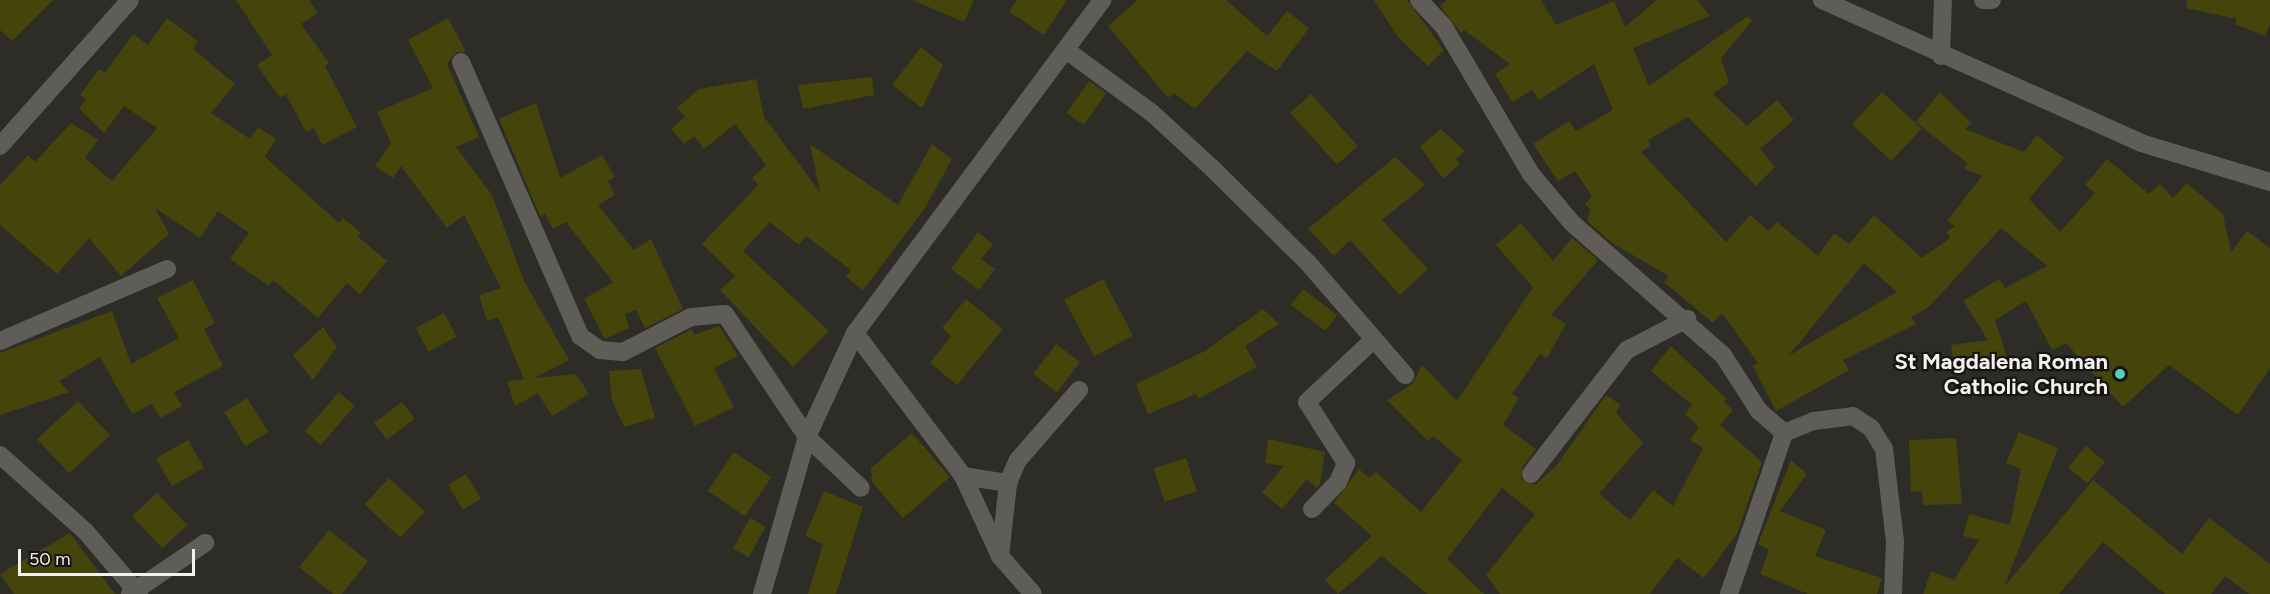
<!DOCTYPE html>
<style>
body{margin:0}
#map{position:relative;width:2270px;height:594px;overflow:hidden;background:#2e2c27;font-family:Figtree,sans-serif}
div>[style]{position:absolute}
.building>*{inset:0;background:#45440b;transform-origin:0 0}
.minor>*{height:18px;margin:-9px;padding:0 9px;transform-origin:9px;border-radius:9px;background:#5f5d58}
.dots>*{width:16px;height:16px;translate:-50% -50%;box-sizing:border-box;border:3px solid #151412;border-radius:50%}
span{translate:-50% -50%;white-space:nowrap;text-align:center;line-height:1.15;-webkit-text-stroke:4.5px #151412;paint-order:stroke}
.poi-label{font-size:22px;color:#f3f1ee;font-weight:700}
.right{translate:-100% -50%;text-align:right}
.scale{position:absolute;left:18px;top:549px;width:177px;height:27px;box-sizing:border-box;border:3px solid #f3f1ee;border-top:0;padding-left:8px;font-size:18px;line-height:21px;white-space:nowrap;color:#f3f1ee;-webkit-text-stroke:4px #151412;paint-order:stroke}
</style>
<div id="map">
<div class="building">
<i style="clip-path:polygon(0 0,53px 0,12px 41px,0 30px)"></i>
<i style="clip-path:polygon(236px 0,309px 0,318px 13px,301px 24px,329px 63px,325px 66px,357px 127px,322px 145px,314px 128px,306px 132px,286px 94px,280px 98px,257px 65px,272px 55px)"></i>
<i style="clip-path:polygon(912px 0,974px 0,964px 22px)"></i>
<i style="clip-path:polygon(1017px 0,1067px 0,1044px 35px,1009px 12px)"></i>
<i style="clip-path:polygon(1138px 0,1226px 0,1267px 36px,1287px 11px,1309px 28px,1277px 71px,1247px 51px,1195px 109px,1174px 93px,1168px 98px,1108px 26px)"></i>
<i style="clip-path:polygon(1374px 0,1407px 0,1444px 50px,1428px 66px,1398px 37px)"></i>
<i style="clip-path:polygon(evenodd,1447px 0,1541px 0,1556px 25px,1614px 1px,1625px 27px,1657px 0,1697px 0,1710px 16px,1633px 48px,1649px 86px,1748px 16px,1752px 21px,1721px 58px,1729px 82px,1713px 94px,1747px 126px,1777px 100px,1794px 120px,1760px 149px,1775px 167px,1756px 186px,1688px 117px,1648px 140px,1651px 146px,1641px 152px,1726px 242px,1750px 215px,1769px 231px,1777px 222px,1818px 256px,1834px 233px,1849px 244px,1874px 215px,1922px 258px,1950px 238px,1947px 232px,1955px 226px,1947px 221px,1982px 176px,1965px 169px,1967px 163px,1916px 122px,1940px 92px,1971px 123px,1965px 129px,2024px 152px,2037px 135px,2064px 158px,2029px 199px,2060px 232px,2095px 193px,2085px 185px,2107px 159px,2149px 194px,2160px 184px,2173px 198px,2187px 183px,2223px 214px,2231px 252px,2247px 231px,2270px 248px,2270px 368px,2238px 415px,2169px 365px,2123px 407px,2066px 343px,2052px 350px,2026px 301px,1995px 320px,2008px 360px,1955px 375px,1951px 345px,1988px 340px,1963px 301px,1999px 279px,2005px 288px,2047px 266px,2001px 228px,1929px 307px,1911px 317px,1916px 324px,1843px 360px,1849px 370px,1776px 411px,1753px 366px,1758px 363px,1722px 313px,1713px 323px,1664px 282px,1669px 276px,1612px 243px,1587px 221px,1590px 209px,1585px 204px,1592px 196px,1575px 171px,1558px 181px,1533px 144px,1569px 121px,1576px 131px,1613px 110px,1594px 64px,1539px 100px,1532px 90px,1512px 102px,1495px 74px,1510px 64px,1464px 30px,1461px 33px,1440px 6px,1447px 0,1864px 263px,1897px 292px,1788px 356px,1800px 342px,1864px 263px)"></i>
<i style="clip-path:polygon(2187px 0,2270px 0,2270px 24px,2265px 36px,2235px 24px,2237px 19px,2186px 8px)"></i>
<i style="clip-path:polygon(167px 18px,198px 41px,193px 49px,235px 84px,211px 113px,250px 139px,258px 127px,276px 139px,265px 157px,339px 223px,343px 218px,361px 233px,358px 237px,387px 261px,360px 294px,347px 283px,318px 318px,273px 280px,269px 286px,230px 259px,249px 233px,218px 211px,200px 238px,155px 208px,169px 234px,121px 276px,89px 238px,57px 274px,0 225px,0 185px,28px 155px,35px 162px,71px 123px,98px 140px,85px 158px,112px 181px,157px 128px,124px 106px,104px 133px,79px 109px,86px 99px,80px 95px,99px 69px,105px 73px,133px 34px,148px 45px)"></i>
<i style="clip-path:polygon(448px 18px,466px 52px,456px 52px,447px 64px,479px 137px,456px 147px,492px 195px,524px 281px,569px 360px,534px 378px,576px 374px,589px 394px,552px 416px,538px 393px,515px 406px,507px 381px,524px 379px,498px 317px,487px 321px,479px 295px,501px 288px,464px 215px,447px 228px,401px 166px,393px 178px,375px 166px,391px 143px,377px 112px,433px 88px,408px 40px)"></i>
<i style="clip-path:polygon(921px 47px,943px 65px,922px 108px,892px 85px)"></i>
<i style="clip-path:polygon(872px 77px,874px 95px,803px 109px,798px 85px)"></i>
<i style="clip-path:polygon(756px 79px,764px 117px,820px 192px,810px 144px,898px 205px,932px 144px,952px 159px,925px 208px,863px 290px,846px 277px,851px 270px,806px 236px,799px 245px,770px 222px,743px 251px,829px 331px,793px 367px,720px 290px,735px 276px,702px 244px,758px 185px,752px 178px,766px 165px,735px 124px,704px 149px,694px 136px,684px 144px,671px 129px,685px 117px,677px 108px,699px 89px)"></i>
<i style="left:1089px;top:81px;width:21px;height:39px;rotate:35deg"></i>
<i style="left:1882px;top:92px;width:54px;height:44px;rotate:43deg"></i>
<i style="left:1311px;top:94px;width:70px;height:28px;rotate:48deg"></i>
<i style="clip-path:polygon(536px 103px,560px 178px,602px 155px,615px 177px,608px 181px,615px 195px,598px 205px,634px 250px,651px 239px,683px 309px,645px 328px,636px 310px,625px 314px,629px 328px,605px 339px,584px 299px,613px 282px,566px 222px,553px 229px,545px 214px,540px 216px,499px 119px)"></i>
<i style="clip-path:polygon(1441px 129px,1465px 151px,1456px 159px,1460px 164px,1443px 179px,1420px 146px)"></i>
<i style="clip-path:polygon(1395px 157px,1425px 185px,1382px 220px,1428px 269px,1400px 295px,1350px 240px,1334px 256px,1308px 229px)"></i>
<i style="clip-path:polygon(1521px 223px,1553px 261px,1572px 238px,1598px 260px,1551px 315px,1566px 324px,1547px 358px,1540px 354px,1512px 394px,1519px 398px,1503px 425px,1536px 449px,1522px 468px,1521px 479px,1535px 485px,1557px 465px,1606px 395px,1621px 405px,1616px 413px,1643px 443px,1599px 494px,1630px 520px,1653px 490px,1673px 506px,1703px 448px,1690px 440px,1699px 427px,1685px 414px,1692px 405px,1651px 371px,1671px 346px,1727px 399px,1724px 402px,1733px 410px,1720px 425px,1762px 462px,1737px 534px,1704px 578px,1677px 558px,1650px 594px,1500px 594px,1486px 575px,1535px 514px,1502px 488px,1447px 559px,1484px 594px,1427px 594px,1382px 556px,1338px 594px,1325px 580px,1372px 536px,1334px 503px,1359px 469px,1369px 478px,1376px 472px,1421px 512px,1462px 460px,1433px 436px,1428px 441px,1387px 400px,1413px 383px,1422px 365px,1457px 401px,1533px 287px,1496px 245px)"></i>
<i style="clip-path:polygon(978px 232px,993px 244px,981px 259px,995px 269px,979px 290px,951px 269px)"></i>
<i style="left:1103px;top:279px;width:64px;height:44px;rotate:62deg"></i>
<i style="clip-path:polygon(193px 280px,215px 323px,204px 329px,223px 366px,174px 392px,182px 406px,160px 418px,152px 404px,132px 414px,100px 357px,59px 381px,69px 392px,0 415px,0 353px,112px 311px,131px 364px,179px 338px,157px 298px)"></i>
<i style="left:1303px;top:289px;width:43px;height:20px;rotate:37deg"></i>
<i style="clip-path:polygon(966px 299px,1003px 329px,957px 385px,930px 363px,951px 336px,942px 328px)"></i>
<i style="clip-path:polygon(1263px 309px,1279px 324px,1245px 346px,1257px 367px,1198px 399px,1196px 394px,1148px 414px,1136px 384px,1205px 351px)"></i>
<i style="left:444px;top:313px;width:27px;height:32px;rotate:62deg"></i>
<i style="clip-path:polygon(719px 326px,738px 356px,714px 368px,734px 407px,695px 426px,655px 348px,692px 329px,694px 335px)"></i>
<i style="clip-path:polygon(323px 327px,337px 347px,313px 380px,293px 355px)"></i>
<i style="left:1056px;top:344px;width:30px;height:38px;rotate:37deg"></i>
<i style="clip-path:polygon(641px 369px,655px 418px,624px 427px,612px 400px,609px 371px)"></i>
<i style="left:339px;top:392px;width:21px;height:52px;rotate:41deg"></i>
<i style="left:247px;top:398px;width:40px;height:27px;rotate:58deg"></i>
<i style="left:78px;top:401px;width:47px;height:56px;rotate:47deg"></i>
<i style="left:402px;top:402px;width:21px;height:35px;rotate:53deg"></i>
<i style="clip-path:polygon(2019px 432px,2058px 448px,2004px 587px,2093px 480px,2182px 554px,2209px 518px,2270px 564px,2270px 594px,2249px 594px,2225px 576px,2211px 594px,2165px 594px,2103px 542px,2059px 594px,1923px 594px,1931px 571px,1954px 580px,1979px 540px,1963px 536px,1969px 514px,2010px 525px,2021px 469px,2006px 463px)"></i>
<i style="clip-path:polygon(912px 433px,950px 477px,903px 518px,872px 482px,871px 468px)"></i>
<i style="clip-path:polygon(1956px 438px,1962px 504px,1923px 505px,1922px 491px,1911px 492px,1909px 440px)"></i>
<i style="clip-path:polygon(1268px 439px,1325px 452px,1320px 484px,1317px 488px,1307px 479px,1282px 509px,1262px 492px,1284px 466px,1265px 463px)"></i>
<i style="left:188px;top:440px;width:32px;height:37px;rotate:60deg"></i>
<i style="left:2086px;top:446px;width:25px;height:28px;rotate:40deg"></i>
<i style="left:734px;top:452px;width:45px;height:47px;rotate:34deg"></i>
<i style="left:1186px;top:458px;width:35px;height:34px;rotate:72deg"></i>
<i style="clip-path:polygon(1791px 460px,1807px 474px,1780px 511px,1826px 530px,1815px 556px,1882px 578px,1877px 594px,1808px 594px,1760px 574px,1769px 550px,1758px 544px)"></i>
<i style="left:466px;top:474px;width:29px;height:21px;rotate:59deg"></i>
<i style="left:389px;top:478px;width:49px;height:36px;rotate:43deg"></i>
<i style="clip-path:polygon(824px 491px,863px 507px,836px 594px,808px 594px,823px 544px,805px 536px)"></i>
<i style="left:157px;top:493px;width:44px;height:34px;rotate:47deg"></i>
<i style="left:750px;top:518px;width:18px;height:35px;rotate:29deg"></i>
<i style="clip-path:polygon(329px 530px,368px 561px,342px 594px,333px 594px,299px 567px)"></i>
<i style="clip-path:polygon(70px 533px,115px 594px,14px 594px,0 574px)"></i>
</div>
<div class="minor">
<i style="left:1419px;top:0;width:37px;rotate:47deg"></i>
<i style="left:1444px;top:27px;width:171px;rotate:59.4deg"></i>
<i style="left:1531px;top:174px;width:64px;rotate:50.1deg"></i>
<i style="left:1572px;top:223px;width:201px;rotate:41.2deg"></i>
<i style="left:1723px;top:355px;width:67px;rotate:57.3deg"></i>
<i style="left:1759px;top:411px;width:33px;rotate:41deg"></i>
<i style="left:1784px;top:433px;width:32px;rotate:-22deg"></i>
<i style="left:1814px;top:421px;width:39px;rotate:-7deg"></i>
<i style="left:1853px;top:416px;width:22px;rotate:34deg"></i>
<i style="left:1871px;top:428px;width:25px;rotate:58deg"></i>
<i style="left:1884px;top:449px;width:93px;rotate:83.2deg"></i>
<i style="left:1895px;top:541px;width:53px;rotate:92.2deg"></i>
<i style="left:1822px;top:0;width:350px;rotate:24.1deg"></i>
<i style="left:2141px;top:143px;width:135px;rotate:16.8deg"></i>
<i style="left:1983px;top:0;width:9px"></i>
<i style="left:1066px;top:50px;width:107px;rotate:36.2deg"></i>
<i style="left:1152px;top:113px;width:83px;rotate:42.6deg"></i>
<i style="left:1213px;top:169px;width:135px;rotate:44.7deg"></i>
<i style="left:1309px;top:264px;width:147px;rotate:49.1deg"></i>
<i style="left:1941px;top:56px;width:56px;rotate:-88deg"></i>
<i style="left:461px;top:62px;width:299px;rotate:66.5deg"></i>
<i style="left:580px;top:336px;width:24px;rotate:35deg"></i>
<i style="left:600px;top:350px;width:23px;rotate:5deg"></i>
<i style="left:623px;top:352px;width:76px;rotate:-27.2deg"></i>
<i style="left:691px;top:317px;width:34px;rotate:-5deg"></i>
<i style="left:725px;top:314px;width:148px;rotate:56.3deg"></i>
<i style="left:807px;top:437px;width:74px;rotate:43.4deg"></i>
<i style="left:0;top:146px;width:195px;rotate:-48.3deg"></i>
<i style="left:855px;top:333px;width:179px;rotate:52.9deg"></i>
<i style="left:963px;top:476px;width:88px;rotate:65.2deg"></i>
<i style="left:1000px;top:556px;width:50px;rotate:49deg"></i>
<i style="left:0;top:341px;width:182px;rotate:-23.3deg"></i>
<i style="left:0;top:455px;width:115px;rotate:41.8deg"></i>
<i style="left:86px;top:532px;width:82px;rotate:49.5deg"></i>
<i style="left:1531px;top:474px;width:157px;rotate:-52.3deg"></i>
<i style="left:1627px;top:350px;width:68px;rotate:-27.3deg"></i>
<i style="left:963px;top:476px;width:46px;rotate:8.8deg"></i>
<i style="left:1312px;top:509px;width:37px;rotate:-46deg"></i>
<i style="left:1338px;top:482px;width:21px;rotate:-67deg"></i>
<i style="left:1346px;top:463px;width:72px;rotate:-122.6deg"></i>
<i style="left:1307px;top:402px;width:91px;rotate:-43.2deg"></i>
<i style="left:1000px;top:556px;width:73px;rotate:-83.7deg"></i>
<i style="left:1008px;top:483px;width:25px;rotate:-67deg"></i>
<i style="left:1018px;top:460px;width:93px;rotate:-48.9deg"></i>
<i style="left:130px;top:594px;width:91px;rotate:-34.2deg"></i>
<i style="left:762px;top:594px;width:163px;rotate:-74deg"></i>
<i style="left:807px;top:437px;width:115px;rotate:-65.2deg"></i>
<i style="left:855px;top:333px;width:415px;rotate:-53.4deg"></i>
<i style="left:1729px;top:594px;width:170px;rotate:-71.1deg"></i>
</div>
<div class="dots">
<i style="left:2120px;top:374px;background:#5acebd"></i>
</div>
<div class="poi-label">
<span class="right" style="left:2108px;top:374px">St Magdalena Roman<br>Catholic Church</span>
</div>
<div class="scale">50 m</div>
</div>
